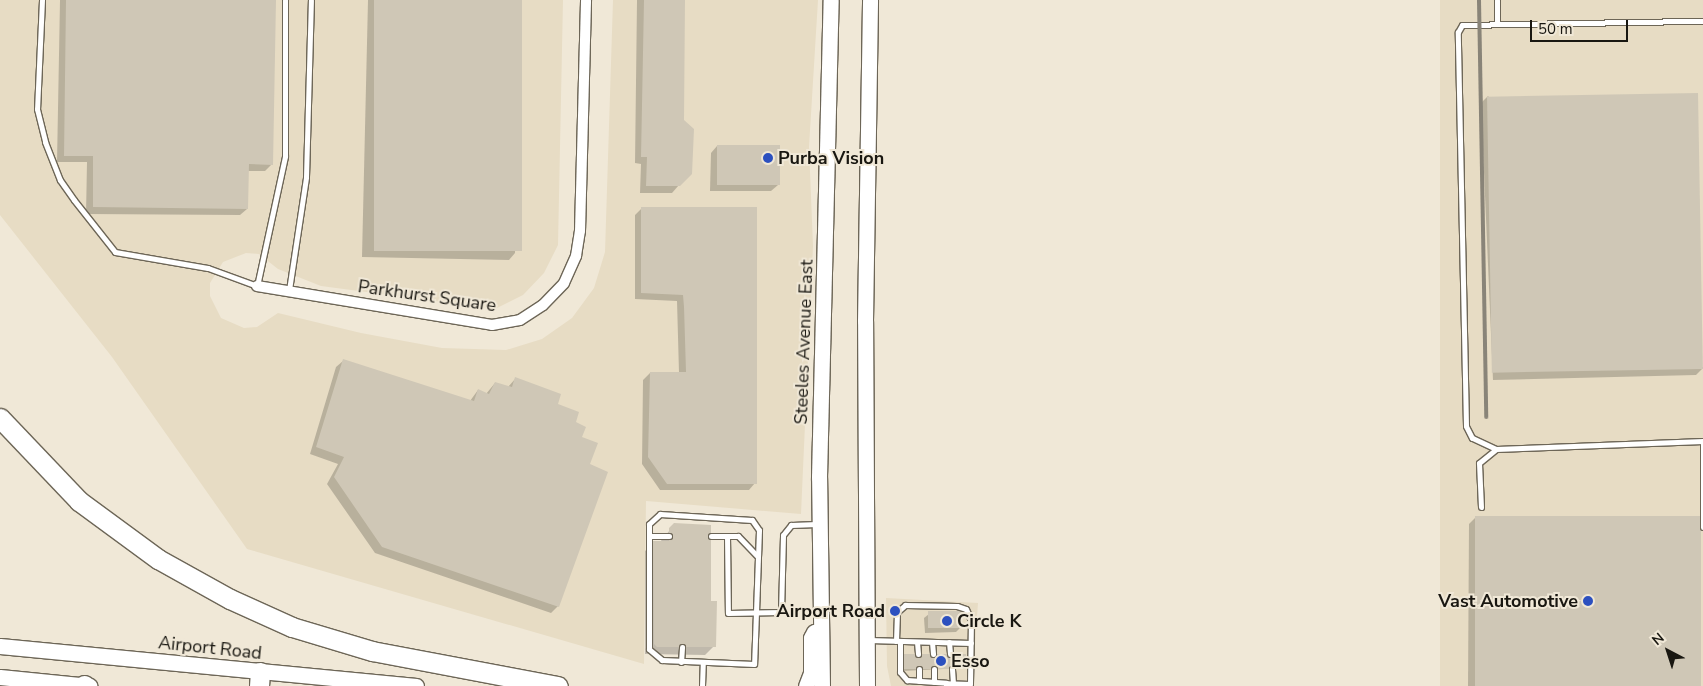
<!DOCTYPE html>
<style>
body{margin:0}
#map{position:relative;width:1703px;height:686px;overflow:hidden;background:#f0e8d7;font-family:"Nunito Sans",sans-serif}
div>[style]{position:absolute}
.built>*{inset:0;background:#e7dcc4;transform-origin:0 0}
.shadow>*{inset:0;background:#0003}
.building>*{inset:0;background:#cfc7b6;transform-origin:0 0}
.roads{filter:drop-shadow(1px 0 #6d6657) drop-shadow(-1px 0 #6d6657) drop-shadow(0 1px #6d6657) drop-shadow(0 -1px #6d6657)}
.lane>*{height:5px;margin:-2.5px;padding:0 2.5px;transform-origin:2.5px;border-radius:2.5px;background:#fff}
.street>*{height:10px;margin:-5px;padding:0 5px;transform-origin:5px;border-radius:5px;background:#fff}
.secondary>*{height:15px;margin:-7.5px;padding:0 7.5px;transform-origin:7.5px;border-radius:7.5px;background:#fff}
.highway>*{height:19px;margin:-9.5px;padding:0 9.5px;transform-origin:9.5px;border-radius:9.5px;background:#fff}
.rail>*{height:4px;margin:-2px;padding:0 2px;transform-origin:2px;border-radius:2px;background:#898478}
.dots>*{width:14px;height:14px;translate:-50% -50%;box-sizing:border-box;border:2px solid #f0e8d7;border-radius:50%}
span{translate:-50% -50%;white-space:nowrap;text-align:center;line-height:1.15;-webkit-text-stroke:4px #f0e8d7;paint-order:stroke}
.poi-label{font-size:18px;color:#191711;font-weight:700}
.left{translate:0 -50%;text-align:left}
.right{translate:-100% -50%;text-align:right}
.street-label{font-size:18px;color:#191711}
.north{position:absolute;left:1643px;top:626px;width:50px;height:50px;-webkit-text-stroke:4px #f0e8d7;paint-order:stroke;rotate:320deg;font-size:14px;font-weight:700;line-height:20px;text-align:center;color:#191711}
.north::after{content:'';display:block;margin:auto;width:18px;height:22px;background:#191711;clip-path:polygon(50% 0,100% 100%,50% 72%,0 100%)}
.scale{position:absolute;left:1530px;top:20px;width:98px;height:22px;box-sizing:border-box;border:2px solid #191711;border-top:0;padding-left:6px;font-size:15px;line-height:18px;white-space:nowrap;color:#191711;-webkit-text-stroke:4px #f0e8d7;paint-order:stroke}
</style>
<div id="map">
<div class="built">
<i style="clip-path:polygon(0 0,563px 0,558px 245px,544px 273px,523px 295px,495px 309px,321px 286px,278px 269px,259px 254px,246px 253px,223px 262px,210px 283px,210px 296px,221px 318px,244px 328px,257px 327px,278px 313px,361px 333px,442px 348px,506px 350px,542px 339px,572px 318px,594px 288px,605px 252px,613px 0,818px 0,809px 147px,813px 246px,801px 514px,646px 501px,644px 664px,247px 549px,112px 357px,0 215px)"></i>
<i style="left:1440px;top:0;width:263px;height:686px"></i>
<i style="clip-path:polygon(886px 598px,978px 603px,972px 686px,891px 686px,887px 666px)"></i>
</div>
<div class="shadow">
<i style="clip-path:polygon(60px 0,274px 0,272px 164px,265px 171px,247px 171px,247px 209px,240px 215px,86px 214px,87px 162px,57px 162px)"></i>
<i style="clip-path:polygon(368px 0,521px 0,515px 253px,509px 260px,362px 257px)"></i>
<i style="clip-path:polygon(637px 0,683px 0,679px 185px,672px 193px,640px 193px,641px 164px,635px 163px)"></i>
<i style="clip-path:polygon(1488px 96px,1703px 368px,1696px 375px,1493px 380px,1481px 103px)"></i>
<i style="clip-path:polygon(717px 146px,778px 185px,771px 191px,710px 191px,711px 153px)"></i>
<i style="clip-path:polygon(642px 208px,756px 208px,755px 483px,749px 490px,660px 490px,642px 464px,643px 380px,650px 373px,679px 373px,677px 301px,635px 299px,635px 215px)"></i>
<i style="clip-path:polygon(343px 361px,470px 401px,478px 390px,486px 394px,495px 383px,508px 387px,516px 378px,557px 404px,574px 423px,588px 465px,558px 606px,551px 613px,375px 553px,327px 484px,338px 464px,310px 454px,336px 367px)"></i>
<i style="clip-path:polygon(1476px 517px,1699px 686px,1468px 686px,1469px 524px)"></i>
<i style="clip-path:polygon(675px 524px,710px 602px,714px 646px,705px 655px,645px 654px,645px 551px,654px 542px,660px 542px)"></i>
<i style="clip-path:polygon(929px 614px,960px 628px,956px 632px,925px 633px,924px 618px)"></i>
<i style="clip-path:polygon(904px 655px,964px 668px,902px 671px)"></i>
</div>
<div class="building">
<i style="clip-path:polygon(66px 0,276px 0,273px 165px,249px 164px,248px 209px,93px 207px,93px 156px,64px 156px)"></i>
<i style="left:374px;top:0;width:148px;height:251px"></i>
<i style="clip-path:polygon(644px 0,685px 0,684px 120px,694px 129px,692px 174px,680px 186px,646px 186px,647px 157px,641px 157px)"></i>
<i style="left:1698px;top:93px;width:276px;height:211px;rotate:89deg"></i>
<i style="left:717px;top:145px;width:63px;height:40px"></i>
<i style="clip-path:polygon(641px 207px,757px 207px,757px 484px,667px 484px,648px 457px,650px 372px,686px 372px,684px 307px,683px 295px,641px 293px)"></i>
<i style="clip-path:polygon(343px 359px,474px 401px,478px 389px,489px 394px,495px 382px,512px 387px,515px 377px,561px 394px,558px 404px,579px 412px,576px 422px,586px 427px,582px 437px,598px 443px,590px 464px,608px 472px,559px 607px,382px 547px,334px 477px,344px 457px,316px 447px)"></i>
<i style="left:1475px;top:516px;width:226px;height:170px"></i>
<i style="clip-path:polygon(674px 523px,711px 525px,711px 601px,717px 601px,716px 647px,657px 647px,654px 644px,653px 541px,669px 541px,669px 528px)"></i>
<i style="left:961px;top:611px;width:17px;height:33px;rotate:90deg"></i>
<i style="left:903px;top:654px;width:63px;height:15px"></i>
</div>
<div class="roads">
<div class="lane">
<i style="left:42px;top:0;width:109px;rotate:92.6deg"></i>
<i style="left:37px;top:109px;width:34px;rotate:76deg"></i>
<i style="left:45px;top:142px;width:41px;rotate:68.5deg"></i>
<i style="left:60px;top:180px;width:24px;rotate:55deg"></i>
<i style="left:74px;top:200px;width:66px;rotate:51.7deg"></i>
<i style="left:115px;top:252px;width:94px;rotate:9.8deg"></i>
<i style="left:208px;top:268px;width:52px;rotate:20.2deg"></i>
<i style="left:257px;top:286px;width:133px;rotate:-77.8deg"></i>
<i style="left:285px;top:156px;width:156px;rotate:-90deg"></i>
<i style="left:1497px;top:0;width:24px;rotate:90deg"></i>
<i style="left:289px;top:290px;width:114px;rotate:-81.4deg"></i>
<i style="left:306px;top:177px;width:177px;rotate:-88.4deg"></i>
<i style="left:1703px;top:441px;width:207px;rotate:177.8deg"></i>
<i style="left:1496px;top:449px;width:26px;rotate:-155deg"></i>
<i style="left:1472px;top:438px;width:13px;rotate:-117deg"></i>
<i style="left:1466px;top:426px;width:394px;rotate:-91.2deg"></i>
<i style="left:1458px;top:32px;width:8px;rotate:-60deg"></i>
<i style="left:1462px;top:25px;width:241px;rotate:-1deg"></i>
<i style="left:1703px;top:441px;width:86px;rotate:90deg"></i>
<i style="left:1481px;top:507px;width:44px;rotate:-92.6deg"></i>
<i style="left:1479px;top:463px;width:22px;rotate:-39deg"></i>
<i style="left:660px;top:514px;width:92px;rotate:3.7deg"></i>
<i style="left:752px;top:520px;width:12px;rotate:55deg"></i>
<i style="left:759px;top:530px;width:134px;rotate:92.1deg"></i>
<i style="left:754px;top:664px;width:92px;rotate:-177.5deg"></i>
<i style="left:662px;top:660px;width:17px;rotate:-140deg"></i>
<i style="left:649px;top:649px;width:125px;rotate:-90deg"></i>
<i style="left:649px;top:524px;width:15px;rotate:-42deg"></i>
<i style="left:649px;top:536px;width:20px"></i>
<i style="left:711px;top:536px;width:27px"></i>
<i style="left:738px;top:536px;width:28px;rotate:46deg"></i>
<i style="left:727px;top:536px;width:77px;rotate:89.3deg"></i>
<i style="left:728px;top:613px;width:53px;rotate:-1.1deg"></i>
<i style="left:781px;top:612px;width:77px;rotate:-88.5deg"></i>
<i style="left:783px;top:535px;width:13px;rotate:-51deg"></i>
<i style="left:791px;top:525px;width:26px;rotate:-2deg"></i>
<i style="left:869px;top:640px;width:102px;rotate:1.7deg"></i>
<i style="left:896px;top:641px;width:29px;rotate:-88deg"></i>
<i style="left:897px;top:612px;width:11px;rotate:-41deg"></i>
<i style="left:905px;top:605px;width:52px;rotate:1.1deg"></i>
<i style="left:957px;top:606px;width:9px;rotate:18deg"></i>
<i style="left:966px;top:609px;width:12px;rotate:66deg"></i>
<i style="left:971px;top:620px;width:64px;rotate:90.9deg"></i>
<i style="left:970px;top:684px;width:24px;rotate:-178deg"></i>
<i style="left:946px;top:683px;width:3px;rotate:90deg"></i>
<i style="left:900px;top:641px;width:31px;rotate:90deg"></i>
<i style="left:900px;top:672px;width:11px;rotate:49deg"></i>
<i style="left:907px;top:680px;width:39px;rotate:4deg"></i>
<i style="left:917px;top:642px;width:12px;rotate:85deg"></i>
<i style="left:932px;top:642px;width:12px;rotate:85deg"></i>
<i style="left:949px;top:642px;width:12px;rotate:85deg"></i>
<i style="left:681px;top:662px;width:15px;rotate:-86deg"></i>
<i style="left:919px;top:669px;width:12px;rotate:90deg"></i>
<i style="left:934px;top:669px;width:13px;rotate:90deg"></i>
<i style="left:952px;top:669px;width:14px;rotate:86deg"></i>
<i style="left:702px;top:686px;width:23px;rotate:-88deg"></i>
</div>
<div class="street">
<i style="left:257px;top:286px;width:238px;rotate:9.4deg"></i>
<i style="left:492px;top:325px;width:28px;rotate:-10deg"></i>
<i style="left:520px;top:320px;width:27px;rotate:-33deg"></i>
<i style="left:543px;top:305px;width:30px;rotate:-46deg"></i>
<i style="left:564px;top:283px;width:30px;rotate:-66deg"></i>
<i style="left:576px;top:256px;width:25px;rotate:-81deg"></i>
<i style="left:580px;top:231px;width:231px;rotate:-88.5deg"></i>
</div>
<div class="secondary">
<i style="left:0;top:646px;width:418px;rotate:5.5deg"></i>
<i style="left:0;top:677px;width:90px;rotate:5.7deg"></i>
<i style="left:806px;top:686px;width:14px;rotate:-69deg"></i>
<i style="left:811px;top:673px;width:35px;rotate:-90deg"></i>
<i style="left:811px;top:638px;width:7px;rotate:-63deg"></i>
<i style="left:822px;top:686px;width:209px;rotate:-90.8deg"></i>
<i style="left:819px;top:477px;width:477px;rotate:-88.6deg"></i>
<i style="left:867px;top:686px;width:365px;rotate:-90.3deg"></i>
<i style="left:865px;top:321px;width:321px;rotate:-89.1deg"></i>
</div>
<div class="highway">
<i style="left:0;top:418px;width:115px;rotate:46.4deg"></i>
<i style="left:79px;top:501px;width:98px;rotate:36.3deg"></i>
<i style="left:158px;top:559px;width:82px;rotate:29.1deg"></i>
<i style="left:230px;top:599px;width:68px;rotate:24.3deg"></i>
<i style="left:292px;top:627px;width:84px;rotate:16.7deg"></i>
<i style="left:372px;top:651px;width:189px;rotate:10.7deg"></i>
<i style="left:84px;top:685px;width:2px;rotate:27deg"></i>
<i style="left:259px;top:686px;width:14px;rotate:-86deg"></i>
</div>
</div>
<div class="rail">
<i style="left:1479px;top:0;width:417px;rotate:89deg"></i>
</div>
<div class="dots">
<i style="left:768px;top:158px;background:#2c50bf"></i>
<i style="left:1588px;top:601px;background:#2c50bf"></i>
<i style="left:895px;top:611px;background:#2c50bf"></i>
<i style="left:947px;top:621px;background:#2c50bf"></i>
<i style="left:941px;top:661px;background:#2c50bf"></i>
</div>
<div class="poi-label">
<span class="left" style="left:778px;top:158px">Purba Vision</span>
<span class="right" style="left:1578px;top:601px">Vast Automotive</span>
<span class="right" style="left:885px;top:611px">Airport Road</span>
<span class="left" style="left:957px;top:621px">Circle K</span>
<span class="left" style="left:951px;top:661px">Esso</span>
</div>
<div class="street-label">
<span style="left:427px;top:296px;rotate:8deg">Parkhurst Square</span>
<span style="left:804px;top:342px;rotate:-88deg">Steeles Avenue East</span>
<span style="left:210px;top:648px;rotate:6deg">Airport Road</span>
</div>
<div class="north">N</div>
<div class="scale">50 m</div>
</div>
